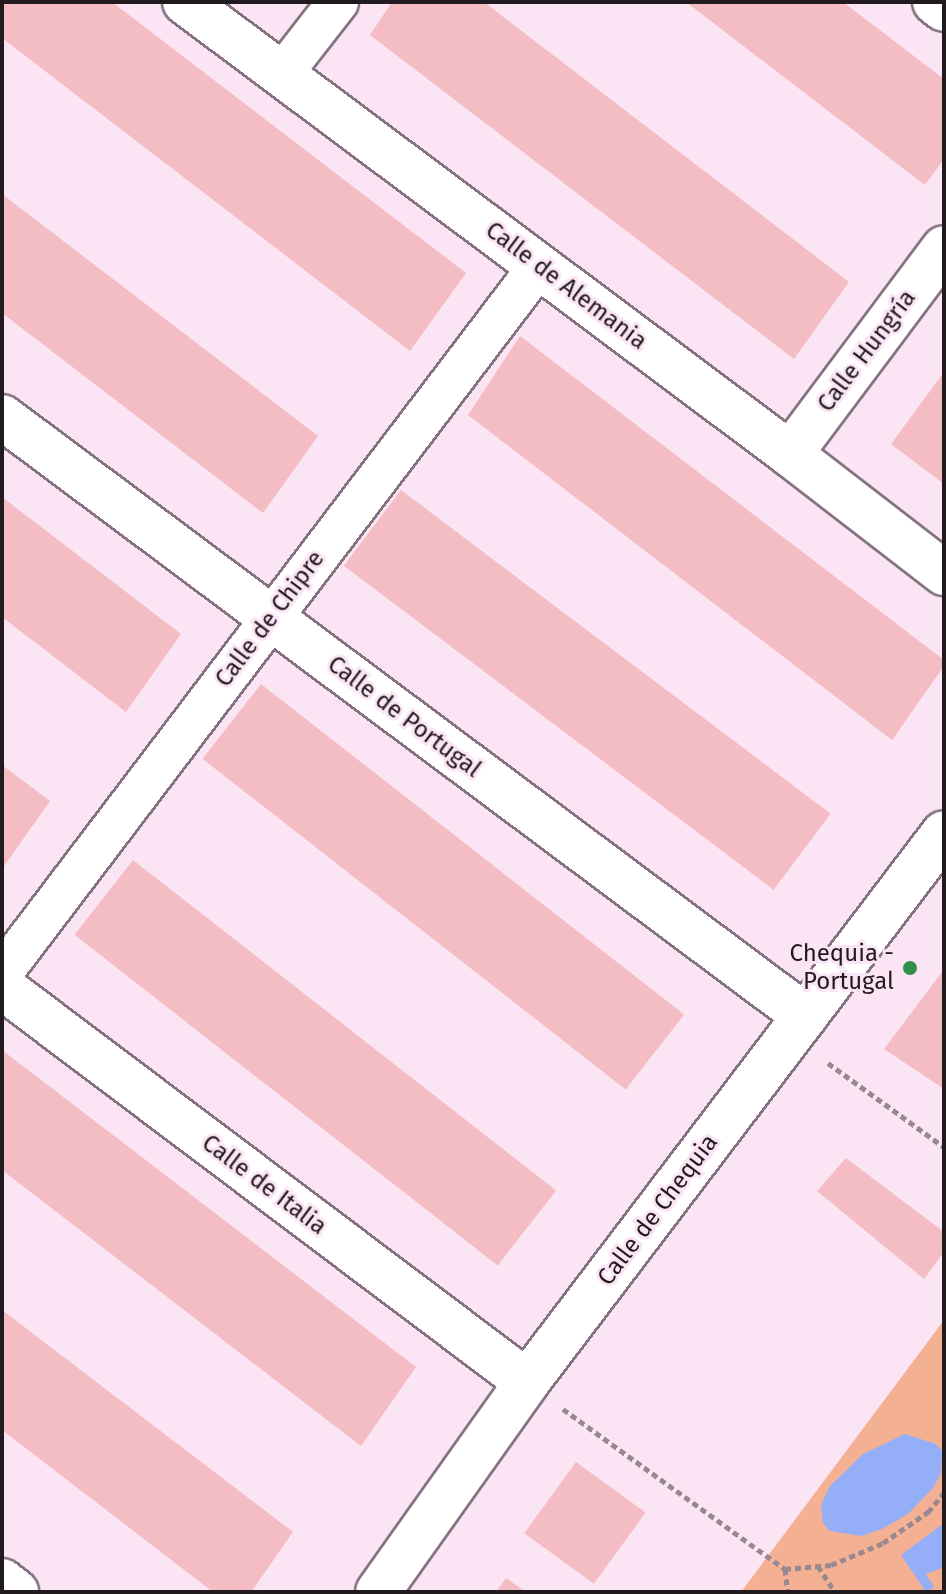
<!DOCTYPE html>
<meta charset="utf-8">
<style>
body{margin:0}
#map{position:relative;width:946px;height:1594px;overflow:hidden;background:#fbe5f4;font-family:"Fira Sans",sans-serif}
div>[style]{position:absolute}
.green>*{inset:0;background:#f3b093}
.water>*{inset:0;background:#94aff8}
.building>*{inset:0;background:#f4bcc3;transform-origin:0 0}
.path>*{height:5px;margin-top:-2.5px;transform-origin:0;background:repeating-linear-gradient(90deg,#978892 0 6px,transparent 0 10px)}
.roads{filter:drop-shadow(2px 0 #867381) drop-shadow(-2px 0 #867381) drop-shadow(0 2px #867381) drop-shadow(0 -2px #867381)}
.pedestrian>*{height:40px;margin:-20px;padding:0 20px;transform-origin:20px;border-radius:20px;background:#fff}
.minor>*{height:44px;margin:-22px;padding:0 22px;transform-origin:22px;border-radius:22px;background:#fff}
.dots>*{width:22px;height:22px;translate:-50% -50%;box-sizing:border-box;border:4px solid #fbe5f4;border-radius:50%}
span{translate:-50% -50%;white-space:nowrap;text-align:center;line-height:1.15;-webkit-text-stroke:6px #fbe5f4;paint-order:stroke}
.street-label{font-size:24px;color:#211a1f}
.poi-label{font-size:24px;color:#211a1f}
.right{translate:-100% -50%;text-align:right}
.frame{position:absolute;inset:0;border:4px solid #211a1f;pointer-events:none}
</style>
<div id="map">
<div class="green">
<i style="clip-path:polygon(944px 1320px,944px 1592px,741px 1592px)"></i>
</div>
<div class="water">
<i style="clip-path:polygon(905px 1434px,936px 1444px,942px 1451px,941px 1473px,933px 1488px,908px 1514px,882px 1529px,861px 1536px,830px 1531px,823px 1523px,821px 1505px,830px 1486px,863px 1454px)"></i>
<i style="clip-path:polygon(944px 1523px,944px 1567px,926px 1574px,934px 1587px,926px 1592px,901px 1555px)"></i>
</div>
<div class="building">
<i style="clip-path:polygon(2px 2px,112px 2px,466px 273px,410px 351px,2px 38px)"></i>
<i style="clip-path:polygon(392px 2px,484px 2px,849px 282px,794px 359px,370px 35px)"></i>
<i style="clip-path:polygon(686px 2px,843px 2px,944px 79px,944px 159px,925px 185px)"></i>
<i style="clip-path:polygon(2px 194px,318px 436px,263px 513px,2px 313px)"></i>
<i style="clip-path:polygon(520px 336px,944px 660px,944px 666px,892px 740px,468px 415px)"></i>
<i style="clip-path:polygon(944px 372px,944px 484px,891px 444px)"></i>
<i style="left:401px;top:490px;width:538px;height:95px;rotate:37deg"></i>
<i style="clip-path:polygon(2px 497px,181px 634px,126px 712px,2px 617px)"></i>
<i style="left:261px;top:684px;width:537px;height:95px;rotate:38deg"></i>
<i style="clip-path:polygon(2px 765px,50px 801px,2px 869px)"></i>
<i style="left:133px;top:860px;width:537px;height:95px;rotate:38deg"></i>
<i style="clip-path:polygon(942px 972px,944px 973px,944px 1089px,884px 1049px)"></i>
<i style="clip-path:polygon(2px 1050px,416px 1367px,361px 1446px,2px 1170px)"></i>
<i style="clip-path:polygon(846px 1158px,944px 1232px,944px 1252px,924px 1279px,817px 1191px)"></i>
<i style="clip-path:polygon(2px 1310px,293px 1532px,251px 1592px,213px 1592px,2px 1430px)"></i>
<i style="left:576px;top:1462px;width:86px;height:88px;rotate:36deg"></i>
<i style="clip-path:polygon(506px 1578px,526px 1592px,496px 1592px)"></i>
</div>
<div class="path">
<i style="left:828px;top:1063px;width:143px;rotate:35.9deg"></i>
<i style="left:563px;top:1409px;width:274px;rotate:35.8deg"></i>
<i style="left:785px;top:1569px;width:46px;rotate:-5deg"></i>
<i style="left:831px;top:1565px;width:56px;rotate:-22.9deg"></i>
<i style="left:883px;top:1543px;width:55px;rotate:-34.6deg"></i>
<i style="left:928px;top:1512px;width:25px;rotate:-50deg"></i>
<i style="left:818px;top:1566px;width:31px;rotate:57deg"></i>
<i style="left:785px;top:1569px;width:23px;rotate:83deg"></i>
</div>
<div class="roads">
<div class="pedestrian">
<i style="left:282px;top:74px;width:91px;rotate:-52.1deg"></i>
<i style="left:2px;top:973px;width:888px;rotate:-52.78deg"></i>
</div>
<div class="minor">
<i style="left:185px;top:2px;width:755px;rotate:36.76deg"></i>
<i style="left:790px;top:454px;width:195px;rotate:37.7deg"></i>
<i style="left:935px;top:2px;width:11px;rotate:38deg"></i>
<i style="left:2px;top:417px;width:1002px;rotate:36.72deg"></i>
<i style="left:790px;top:454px;width:257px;rotate:-53.2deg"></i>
<i style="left:2px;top:987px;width:657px;rotate:36.96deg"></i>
<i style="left:2px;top:1581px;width:18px;rotate:38deg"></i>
<i style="left:378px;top:1592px;width:257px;rotate:-54.6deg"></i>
<i style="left:527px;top:1382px;width:689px;rotate:-52.78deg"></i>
</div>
</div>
<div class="dots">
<i style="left:910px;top:968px;background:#309043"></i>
</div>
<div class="street-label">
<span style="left:566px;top:286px;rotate:37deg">Calle de Alemania</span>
<span style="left:867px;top:351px;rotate:-53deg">Calle Hungría</span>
<span style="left:270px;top:619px;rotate:-53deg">Calle de Chipre</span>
<span style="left:404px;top:717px;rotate:37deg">Calle de Portugal</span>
<span style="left:264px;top:1185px;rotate:37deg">Calle de Italia</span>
<span style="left:658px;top:1210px;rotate:-53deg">Calle de Chequia</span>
</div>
<div class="poi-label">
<span class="right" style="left:894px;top:968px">Chequia -<br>Portugal</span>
</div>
<div class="frame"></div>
</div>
